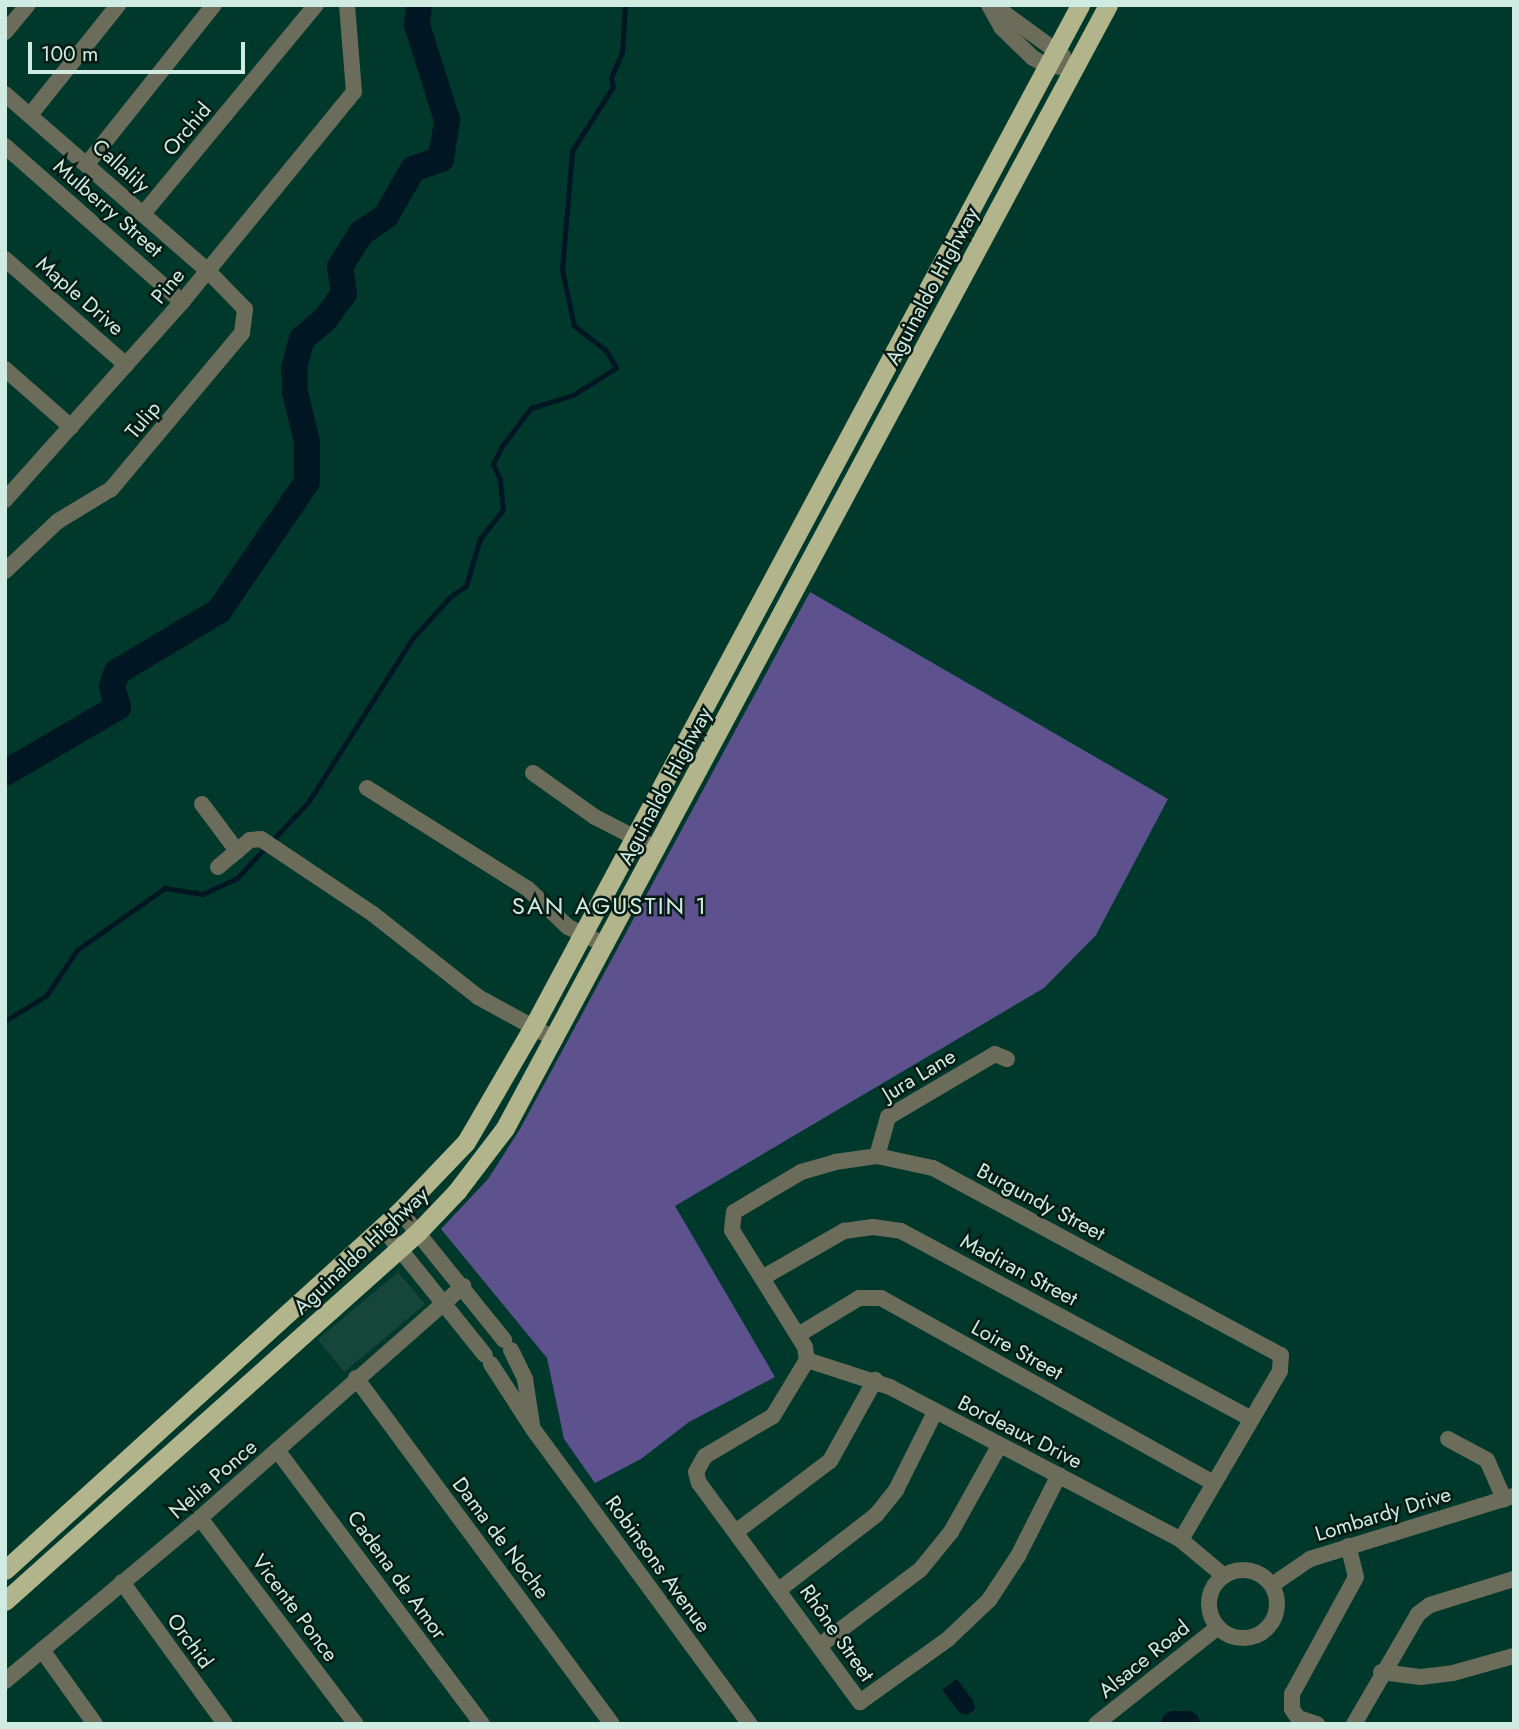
<!DOCTYPE html>
<meta charset="utf-8">
<style>
body{margin:0}
#map{position:relative;width:1519px;height:1729px;overflow:hidden;background:#00392b;font-family:Jost,sans-serif}
div>[style]{position:absolute}
.built>*{inset:0;background:#164639;transform-origin:0 0}
.forest>*{inset:0;background:#5d518e}
.water>*{inset:0;background:#001723}
.stream>*{height:4.5px;margin:-2.25px;padding:0 2.25px;transform-origin:2.25px;border-radius:2.25px;background:#001723}
.river>*{height:26px;margin:-13px;padding:0 13px;transform-origin:13px;border-radius:13px;background:#001723}
.minor>*{height:16px;margin:-8px;padding:0 8px;transform-origin:8px;border-radius:8px;background:#6b6c5a}
.minor>.ring{margin:-8px;padding:0;box-sizing:content-box;background:none;border:16px solid #6b6c5a;border-radius:50%}
.trunk>*{height:19px;margin:-9.5px;padding:0 9.5px;transform-origin:9.5px;border-radius:9.5px;background:#b2b48b}
span{translate:-50% -50%;white-space:nowrap;text-align:center;line-height:1.15;-webkit-text-stroke:5px #061c15;paint-order:stroke}
.street-label{font-size:21px;color:#d0ebe1}
.quarter-label{font-size:24px;color:#d0ebe1;letter-spacing:2px}
.frame{position:absolute;inset:0;border:7px solid #d0ebe1;pointer-events:none}
.scale{position:absolute;left:28px;top:42px;width:217px;height:32px;box-sizing:border-box;border:4px solid #d0ebe1;border-top:0;padding-left:9px;font-size:21px;line-height:24px;white-space:nowrap;color:#d0ebe1;-webkit-text-stroke:5px #061c15;paint-order:stroke}
</style>
<div id="map">
<div class="built">
<i style="left:398px;top:1272px;width:42px;height:105px;rotate:50deg"></i>
</div>
<div class="forest">
<i style="clip-path:polygon(810px 592px,1168px 799px,1096px 935px,1044px 988px,675px 1206px,775px 1377px,689px 1422px,641px 1459px,595px 1483px,564px 1439px,547px 1358px,441px 1229px,488px 1179px,520px 1129px)"></i>
</div>
<div class="water">
<i style="clip-path:polygon(957px 1679px,974px 1702px,975px 1709px,967px 1715px,960px 1713px,942px 1690px)"></i>
</div>
<div class="stream">
<i style="left:272px;top:841px;width:54px;rotate:-47.2deg"></i>
<i style="left:309px;top:801px;width:193px;rotate:-57.5deg"></i>
<i style="left:413px;top:638px;width:55px;rotate:-47.9deg"></i>
<i style="left:450px;top:597px;width:19px;rotate:-35deg"></i>
<i style="left:466px;top:586px;width:49px;rotate:-73.4deg"></i>
<i style="left:480px;top:539px;width:37px;rotate:-52deg"></i>
<i style="left:503px;top:510px;width:30px;rotate:-96deg"></i>
<i style="left:500px;top:480px;width:17px;rotate:-114deg"></i>
<i style="left:493px;top:464px;width:20px;rotate:-63deg"></i>
<i style="left:502px;top:446px;width:48px;rotate:-52.7deg"></i>
<i style="left:531px;top:408px;width:44px;rotate:-17.2deg"></i>
<i style="left:573px;top:395px;width:51px;rotate:-32.1deg"></i>
<i style="left:616px;top:368px;width:20px;rotate:-120deg"></i>
<i style="left:606px;top:351px;width:41px;rotate:-142deg"></i>
<i style="left:574px;top:326px;width:57px;rotate:-102.1deg"></i>
<i style="left:562px;top:270px;width:119px;rotate:-85.2deg"></i>
<i style="left:572px;top:151px;width:76px;rotate:-57.4deg"></i>
<i style="left:613px;top:87px;width:9px;rotate:-103deg"></i>
<i style="left:611px;top:78px;width:28px;rotate:-67deg"></i>
<i style="left:622px;top:52px;width:47px;rotate:-86.3deg"></i>
<i style="left:5px;top:1021px;width:48px;rotate:-31.4deg"></i>
<i style="left:46px;top:996px;width:55px;rotate:-56deg"></i>
<i style="left:77px;top:950px;width:108px;rotate:-35.2deg"></i>
<i style="left:165px;top:888px;width:38px;rotate:9deg"></i>
<i style="left:203px;top:894px;width:38px;rotate:-25deg"></i>
<i style="left:237px;top:878px;width:42px;rotate:-46.9deg"></i>
</div>
<div class="river">
<i style="left:5px;top:773px;width:131px;rotate:-30.3deg"></i>
<i style="left:118px;top:707px;width:21px;rotate:-107deg"></i>
<i style="left:112px;top:687px;width:16px;rotate:-72deg"></i>
<i style="left:117px;top:672px;width:119px;rotate:-30.9deg"></i>
<i style="left:219px;top:611px;width:156px;rotate:-55.7deg"></i>
<i style="left:307px;top:482px;width:40px;rotate:-90deg"></i>
<i style="left:307px;top:442px;width:51px;rotate:-103.5deg"></i>
<i style="left:295px;top:392px;width:24px;rotate:-92deg"></i>
<i style="left:294px;top:368px;width:30px;rotate:-75deg"></i>
<i style="left:302px;top:339px;width:30px;rotate:-41deg"></i>
<i style="left:325px;top:319px;width:31px;rotate:-53deg"></i>
<i style="left:344px;top:294px;width:27px;rotate:-98deg"></i>
<i style="left:340px;top:267px;width:40px;rotate:-58deg"></i>
<i style="left:361px;top:233px;width:30px;rotate:-34deg"></i>
<i style="left:386px;top:216px;width:54px;rotate:-60.1deg"></i>
<i style="left:413px;top:169px;width:30px;rotate:-20deg"></i>
<i style="left:441px;top:159px;width:39px;rotate:-81deg"></i>
<i style="left:447px;top:120px;width:100px;rotate:-107.5deg"></i>
<i style="left:417px;top:25px;width:20px;rotate:-84deg"></i>
<i style="left:1174px;top:1724px;width:13px"></i>
</div>
<div class="minor">
<i style="left:989px;top:5px;width:26px;rotate:61deg"></i>
<i style="left:1002px;top:28px;width:43px;rotate:44.1deg"></i>
<i style="left:1033px;top:58px;width:17px;rotate:28deg"></i>
<i style="left:1048px;top:66px;width:26px;rotate:4deg"></i>
<i style="left:993px;top:5px;width:87px;rotate:36.1deg"></i>
<i style="left:5px;top:32px;width:35px;rotate:-50deg"></i>
<i style="left:5px;top:94px;width:269px;rotate:41.1deg"></i>
<i style="left:208px;top:271px;width:53px;rotate:45.8deg"></i>
<i style="left:245px;top:309px;width:24px;rotate:97deg"></i>
<i style="left:242px;top:333px;width:204px;rotate:130deg"></i>
<i style="left:111px;top:489px;width:62px;rotate:148.9deg"></i>
<i style="left:58px;top:521px;width:73px;rotate:136.7deg"></i>
<i style="left:30px;top:115px;width:141px;rotate:-51.3deg"></i>
<i style="left:5px;top:146px;width:236px;rotate:41.4deg"></i>
<i style="left:87px;top:164px;width:203px;rotate:-51.4deg"></i>
<i style="left:143px;top:214px;width:271px;rotate:-50.4deg"></i>
<i style="left:5px;top:259px;width:161px;rotate:41.2deg"></i>
<i style="left:5px;top:369px;width:88px;rotate:41.3deg"></i>
<i style="left:5px;top:500px;width:266px;rotate:-48.2deg"></i>
<i style="left:182px;top:302px;width:271px;rotate:-50.7deg"></i>
<i style="left:354px;top:92px;width:87px;rotate:-94.6deg"></i>
<i style="left:533px;top:773px;width:76px;rotate:35.4deg"></i>
<i style="left:595px;top:817px;width:70px;rotate:27.3deg"></i>
<i style="left:367px;top:788px;width:190px;rotate:32.1deg"></i>
<i style="left:528px;top:889px;width:55px;rotate:43.5deg"></i>
<i style="left:568px;top:927px;width:42px;rotate:25.3deg"></i>
<i style="left:202px;top:804px;width:59px;rotate:53.3deg"></i>
<i style="left:218px;top:867px;width:42px;rotate:-40.2deg"></i>
<i style="left:250px;top:840px;width:11px;rotate:-5deg"></i>
<i style="left:261px;top:839px;width:135px;rotate:33.8deg"></i>
<i style="left:373px;top:914px;width:134px;rotate:38.3deg"></i>
<i style="left:478px;top:997px;width:88px;rotate:28.6deg"></i>
<i style="left:877px;top:1156px;width:41px;rotate:-74.2deg"></i>
<i style="left:888px;top:1117px;width:124px;rotate:-30.5deg"></i>
<i style="left:995px;top:1054px;width:13px;rotate:23deg"></i>
<i style="left:400px;top:1211px;width:166px;rotate:51.1deg"></i>
<i style="left:382px;top:1227px;width:164px;rotate:51.2deg"></i>
<i style="left:762px;top:1278px;width:95px;rotate:-29.8deg"></i>
<i style="left:844px;top:1231px;width:29px;rotate:-8deg"></i>
<i style="left:873px;top:1227px;width:28px;rotate:8deg"></i>
<i style="left:901px;top:1231px;width:397px;rotate:28.2deg"></i>
<i style="left:798px;top:1335px;width:71px;rotate:-31.2deg"></i>
<i style="left:859px;top:1298px;width:22px"></i>
<i style="left:881px;top:1298px;width:381px;rotate:29.1deg"></i>
<i style="left:511px;top:1350px;width:32px;rotate:64deg"></i>
<i style="left:525px;top:1379px;width:46px;rotate:81.2deg"></i>
<i style="left:807px;top:1360px;width:13px;rotate:-99deg"></i>
<i style="left:805px;top:1347px;width:138px;rotate:-122deg"></i>
<i style="left:732px;top:1230px;width:18px;rotate:-84deg"></i>
<i style="left:734px;top:1212px;width:78px;rotate:-30.8deg"></i>
<i style="left:801px;top:1172px;width:35px;rotate:-16deg"></i>
<i style="left:835px;top:1162px;width:42px;rotate:-8.1deg"></i>
<i style="left:877px;top:1156px;width:57px;rotate:12.1deg"></i>
<i style="left:933px;top:1168px;width:395px;rotate:28.3deg"></i>
<i style="left:1281px;top:1355px;width:16px;rotate:94deg"></i>
<i style="left:1280px;top:1371px;width:196px;rotate:120.4deg"></i>
<i style="left:807px;top:1360px;width:66px;rotate:121.3deg"></i>
<i style="left:773px;top:1416px;width:79px;rotate:149.5deg"></i>
<i style="left:705px;top:1456px;width:18px;rotate:119deg"></i>
<i style="left:696px;top:1472px;width:11px;rotate:75deg"></i>
<i style="left:699px;top:1483px;width:272px;rotate:53.7deg"></i>
<i style="left:860px;top:1702px;width:108px;rotate:-35.6deg"></i>
<i style="left:948px;top:1639px;width:57px;rotate:-43.6deg"></i>
<i style="left:989px;top:1600px;width:53px;rotate:-56.6deg"></i>
<i style="left:1018px;top:1556px;width:91px;rotate:-63.2deg"></i>
<i style="left:807px;top:1360px;width:87px;rotate:18deg"></i>
<i style="left:890px;top:1387px;width:329px;rotate:27.7deg"></i>
<i style="left:1181px;top:1540px;width:56px;rotate:39.9deg"></i>
<i style="left:491px;top:1364px;width:77px;rotate:57.1deg"></i>
<i style="left:533px;top:1429px;width:366px;rotate:53.7deg"></i>
<i style="left:356px;top:1378px;width:430px;rotate:53.5deg"></i>
<i style="left:1448px;top:1439px;width:44px;rotate:28.3deg"></i>
<i style="left:1487px;top:1460px;width:43px;rotate:66.4deg"></i>
<i style="left:277px;top:1450px;width:342px;rotate:53.2deg"></i>
<i style="left:200px;top:1518px;width:258px;rotate:52.9deg"></i>
<i style="left:737px;top:1531px;width:116px;rotate:-37deg"></i>
<i style="left:830px;top:1461px;width:93px;rotate:-60.9deg"></i>
<i class="ring" style="left:1209px;top:1570px;width:52px;height:52px"></i>
<i style="left:122px;top:1582px;width:175px;rotate:54deg"></i>
<i style="left:1272px;top:1585px;width:46px;rotate:-34.4deg"></i>
<i style="left:1310px;top:1559px;width:214px;rotate:-17.2deg"></i>
<i style="left:780px;top:1589px;width:121px;rotate:-37.6deg"></i>
<i style="left:876px;top:1515px;width:32px;rotate:-51deg"></i>
<i style="left:896px;top:1490px;width:87px;rotate:-63.4deg"></i>
<i style="left:819px;top:1646px;width:126px;rotate:-37deg"></i>
<i style="left:920px;top:1570px;width:49px;rotate:-50.8deg"></i>
<i style="left:951px;top:1532px;width:98px;rotate:-60.8deg"></i>
<i style="left:42px;top:1650px;width:91px;rotate:54.4deg"></i>
<i style="left:1381px;top:1672px;width:40px;rotate:7.1deg"></i>
<i style="left:1421px;top:1677px;width:32px;rotate:-7deg"></i>
<i style="left:1453px;top:1673px;width:63px;rotate:-15.6deg"></i>
<i style="left:5px;top:1681px;width:254px;rotate:-39.9deg"></i>
<i style="left:200px;top:1518px;width:351px;rotate:-41.4deg"></i>
<i style="left:1096px;top:1724px;width:156px;rotate:-38.5deg"></i>
<i style="left:1317px;top:1724px;width:20px;rotate:-162deg"></i>
<i style="left:1298px;top:1718px;width:11px;rotate:-124deg"></i>
<i style="left:1292px;top:1709px;width:15px;rotate:-90deg"></i>
<i style="left:1292px;top:1694px;width:133px;rotate:-61.3deg"></i>
<i style="left:1356px;top:1577px;width:32px;rotate:-104deg"></i>
<i style="left:1354px;top:1724px;width:127px;rotate:-59.8deg"></i>
<i style="left:1418px;top:1614px;width:15px;rotate:-37deg"></i>
<i style="left:1430px;top:1605px;width:88px;rotate:-17.2deg"></i>
</div>
<div class="trunk">
<i style="left:5px;top:1570px;width:534px;rotate:-42.27deg"></i>
<i style="left:400px;top:1211px;width:95px;rotate:-46.3deg"></i>
<i style="left:466px;top:1142px;width:133px;rotate:-59.8deg"></i>
<i style="left:533px;top:1027px;width:1159px;rotate:-61.84deg"></i>
<i style="left:5px;top:1601px;width:554px;rotate:-41.78deg"></i>
<i style="left:418px;top:1232px;width:57px;rotate:-46.4deg"></i>
<i style="left:457px;top:1191px;width:79px;rotate:-52.7deg"></i>
<i style="left:505px;top:1128px;width:1275px;rotate:-61.77deg"></i>
</div>
<div class="street-label">
<span style="left:187px;top:129px;rotate:-50deg">Orchid</span>
<span style="left:121px;top:166px;rotate:42deg">Callalily</span>
<span style="left:108px;top:208px;rotate:41deg">Mulberry Street</span>
<span style="left:168px;top:286px;rotate:-50deg">Pine</span>
<span style="left:932px;top:286px;rotate:-62deg">Aguinaldo Highway</span>
<span style="left:80px;top:296px;rotate:41deg">Maple Drive</span>
<span style="left:143px;top:420px;rotate:-50deg">Tulip</span>
<span style="left:665px;top:786px;rotate:-62deg">Aguinaldo Highway</span>
<span style="left:919px;top:1075px;rotate:-31deg">Jura Lane</span>
<span style="left:1041px;top:1202px;rotate:28deg">Burgundy Street</span>
<span style="left:361px;top:1251px;rotate:-43deg">Aguinaldo Highway</span>
<span style="left:1019px;top:1270px;rotate:28deg">Madiran Street</span>
<span style="left:1017px;top:1350px;rotate:29deg">Loire Street</span>
<span style="left:1020px;top:1432px;rotate:27deg">Bordeaux Drive</span>
<span style="left:213px;top:1479px;rotate:-41deg">Nelia Ponce</span>
<span style="left:1383px;top:1514px;rotate:-17deg">Lombardy Drive</span>
<span style="left:501px;top:1538px;rotate:53deg">Dama de Noche</span>
<span style="left:658px;top:1564px;rotate:54deg">Robinsons Avenue</span>
<span style="left:397px;top:1575px;rotate:54deg">Cadena de Amor</span>
<span style="left:295px;top:1608px;rotate:53deg">Vicente Ponce</span>
<span style="left:837px;top:1633px;rotate:55deg">Rhône Street</span>
<span style="left:190px;top:1641px;rotate:54deg">Orchid</span>
<span style="left:1144px;top:1659px;rotate:-39deg">Alsace Road</span>
</div>
<div class="quarter-label">
<span style="left:610px;top:906px">SAN AGUSTIN 1</span>
</div>
<div class="frame"></div>
<div class="scale">100 m</div>
</div>
